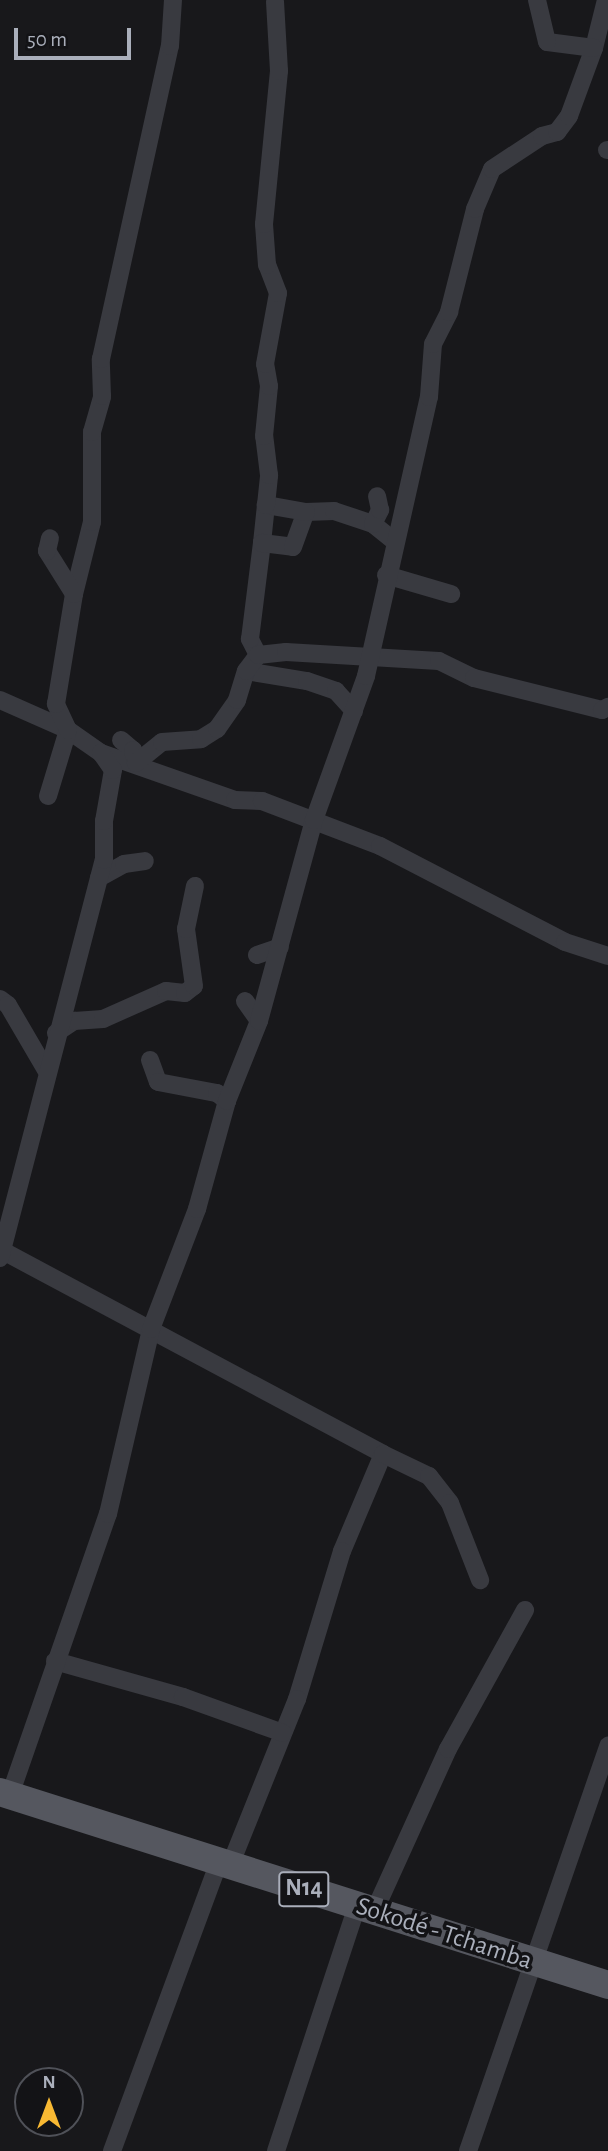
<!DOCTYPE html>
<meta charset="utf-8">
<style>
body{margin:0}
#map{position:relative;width:608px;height:2151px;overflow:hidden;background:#18181b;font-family:"Alegreya Sans",sans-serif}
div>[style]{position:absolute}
.street>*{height:18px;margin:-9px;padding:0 9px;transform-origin:9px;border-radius:9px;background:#393a40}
.primary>*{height:28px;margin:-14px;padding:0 14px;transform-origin:14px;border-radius:14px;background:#55575f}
span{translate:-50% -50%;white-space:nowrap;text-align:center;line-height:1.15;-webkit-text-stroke:7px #131316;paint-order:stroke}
.shield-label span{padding:2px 5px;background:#131316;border:2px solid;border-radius:5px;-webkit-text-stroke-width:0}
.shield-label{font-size:24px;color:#aaafbb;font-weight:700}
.street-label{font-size:26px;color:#aaafbb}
.north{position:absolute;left:14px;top:2067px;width:70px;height:70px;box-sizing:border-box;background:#131316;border:2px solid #4f5158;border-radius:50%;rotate:0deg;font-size:19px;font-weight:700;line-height:28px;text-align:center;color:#aaafbb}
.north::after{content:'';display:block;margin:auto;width:24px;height:32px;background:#f8b933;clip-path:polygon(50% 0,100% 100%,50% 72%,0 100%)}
.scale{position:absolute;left:14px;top:28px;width:117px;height:32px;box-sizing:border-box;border:4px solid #aaafbb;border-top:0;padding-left:9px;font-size:21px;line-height:24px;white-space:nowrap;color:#aaafbb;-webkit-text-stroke:5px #131316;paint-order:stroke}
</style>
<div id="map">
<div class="street">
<i style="left:594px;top:48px;width:49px;rotate:-76deg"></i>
<i style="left:607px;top:150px;width:1px"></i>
<i style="left:306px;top:512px;width:28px;rotate:-2deg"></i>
<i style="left:334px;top:511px;width:41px;rotate:18.4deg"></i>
<i style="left:373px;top:524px;width:26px;rotate:39deg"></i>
<i style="left:373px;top:524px;width:16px;rotate:-63deg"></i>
<i style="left:380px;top:510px;width:14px;rotate:-102deg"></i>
<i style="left:262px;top:543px;width:38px;rotate:-84deg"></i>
<i style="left:386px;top:575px;width:68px;rotate:16.3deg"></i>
<i style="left:74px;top:594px;width:74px;rotate:-76deg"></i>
<i style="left:92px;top:522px;width:90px;rotate:-90deg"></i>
<i style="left:92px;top:432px;width:37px;rotate:-74deg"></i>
<i style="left:102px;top:396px;width:37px;rotate:-92deg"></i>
<i style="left:101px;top:359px;width:321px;rotate:-77.6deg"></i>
<i style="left:170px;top:46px;width:46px;rotate:-86.3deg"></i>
<i style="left:258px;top:655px;width:18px;rotate:-117deg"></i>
<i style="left:250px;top:639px;width:97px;rotate:-82.9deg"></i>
<i style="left:262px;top:543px;width:31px;rotate:7deg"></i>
<i style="left:293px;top:547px;width:37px;rotate:-70deg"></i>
<i style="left:306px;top:512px;width:41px;rotate:-170.1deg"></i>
<i style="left:266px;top:505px;width:30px;rotate:-84deg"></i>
<i style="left:269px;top:475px;width:39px;rotate:-97deg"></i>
<i style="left:264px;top:436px;width:50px;rotate:-84.3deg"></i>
<i style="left:269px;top:386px;width:22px;rotate:-100deg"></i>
<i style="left:265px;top:364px;width:72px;rotate:-79.6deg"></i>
<i style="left:278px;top:293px;width:30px;rotate:-111deg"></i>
<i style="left:267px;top:265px;width:41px;rotate:-94.2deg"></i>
<i style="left:264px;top:224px;width:154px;rotate:-84.4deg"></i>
<i style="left:279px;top:71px;width:69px;rotate:-93.3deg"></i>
<i style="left:246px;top:671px;width:62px;rotate:9.3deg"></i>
<i style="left:307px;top:681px;width:31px;rotate:19deg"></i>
<i style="left:336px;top:691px;width:27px;rotate:48deg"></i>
<i style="left:0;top:700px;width:74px;rotate:23.8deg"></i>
<i style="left:68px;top:730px;width:40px;rotate:34.9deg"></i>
<i style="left:101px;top:753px;width:142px;rotate:19.3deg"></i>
<i style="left:235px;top:800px;width:27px;rotate:2deg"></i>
<i style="left:262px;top:801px;width:126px;rotate:20.9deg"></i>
<i style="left:380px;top:846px;width:208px;rotate:27.4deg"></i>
<i style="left:565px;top:942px;width:45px;rotate:18deg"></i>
<i style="left:121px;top:740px;width:16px;rotate:40deg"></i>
<i style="left:133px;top:750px;width:13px;rotate:77deg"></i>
<i style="left:136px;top:763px;width:33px;rotate:-39deg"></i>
<i style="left:162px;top:742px;width:39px;rotate:-4deg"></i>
<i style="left:201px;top:739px;width:19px;rotate:-32deg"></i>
<i style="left:217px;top:729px;width:35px;rotate:-55deg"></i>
<i style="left:237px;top:700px;width:30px;rotate:-73deg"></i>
<i style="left:246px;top:671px;width:20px;rotate:-53deg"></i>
<i style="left:258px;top:655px;width:28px;rotate:-6deg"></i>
<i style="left:286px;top:652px;width:153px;rotate:3.4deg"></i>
<i style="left:439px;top:661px;width:39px;rotate:26deg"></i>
<i style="left:474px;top:678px;width:132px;rotate:14deg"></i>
<i style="left:602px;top:710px;width:7px;rotate:-27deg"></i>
<i style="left:48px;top:796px;width:69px;rotate:-73.1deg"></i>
<i style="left:68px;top:730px;width:29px;rotate:-115deg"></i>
<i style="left:56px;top:704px;width:111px;rotate:-80.7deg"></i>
<i style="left:74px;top:594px;width:51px;rotate:-122.1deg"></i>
<i style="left:47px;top:551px;width:13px;rotate:-77deg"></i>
<i style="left:99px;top:878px;width:29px;rotate:-29deg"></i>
<i style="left:124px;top:864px;width:21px;rotate:-8deg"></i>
<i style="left:257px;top:955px;width:24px;rotate:-19deg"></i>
<i style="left:0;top:999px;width:10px;rotate:37deg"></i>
<i style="left:8px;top:1005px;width:75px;rotate:59.7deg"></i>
<i style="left:245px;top:1001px;width:24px;rotate:55deg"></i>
<i style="left:56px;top:1033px;width:22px;rotate:-34deg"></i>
<i style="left:74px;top:1021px;width:29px;rotate:-4deg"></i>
<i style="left:103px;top:1019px;width:69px;rotate:-24deg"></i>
<i style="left:166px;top:991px;width:19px;rotate:6deg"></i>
<i style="left:185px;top:993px;width:11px;rotate:-38deg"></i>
<i style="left:194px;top:986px;width:58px;rotate:-98deg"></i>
<i style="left:186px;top:929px;width:44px;rotate:-78.2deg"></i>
<i style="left:150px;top:1060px;width:23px;rotate:70deg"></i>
<i style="left:158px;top:1082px;width:60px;rotate:10.6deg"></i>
<i style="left:217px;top:1093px;width:13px;rotate:39deg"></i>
<i style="left:3px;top:1251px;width:431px;rotate:28.1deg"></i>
<i style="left:383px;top:1454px;width:105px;rotate:112.9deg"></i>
<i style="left:342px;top:1551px;width:155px;rotate:106.9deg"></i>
<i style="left:297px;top:1699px;width:180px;rotate:111.9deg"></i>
<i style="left:0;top:1258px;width:411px;rotate:-75.4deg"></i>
<i style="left:104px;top:860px;width:39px;rotate:-90deg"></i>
<i style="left:104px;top:821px;width:52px;rotate:-80deg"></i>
<i style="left:113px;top:770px;width:21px;rotate:-125deg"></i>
<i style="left:383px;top:1454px;width:51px;rotate:25.6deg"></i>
<i style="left:429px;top:1476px;width:34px;rotate:52deg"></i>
<i style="left:450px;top:1503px;width:83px;rotate:68.7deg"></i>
<i style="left:55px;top:1661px;width:133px;rotate:15.7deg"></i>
<i style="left:183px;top:1697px;width:106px;rotate:19.8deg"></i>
<i style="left:10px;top:1795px;width:298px;rotate:-70.8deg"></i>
<i style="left:108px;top:1514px;width:190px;rotate:-76.9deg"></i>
<i style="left:151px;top:1329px;width:129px;rotate:-69deg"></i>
<i style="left:197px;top:1209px;width:112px;rotate:-74.5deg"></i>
<i style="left:227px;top:1101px;width:86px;rotate:-68.2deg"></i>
<i style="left:259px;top:1021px;width:208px;rotate:-74.7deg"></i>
<i style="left:314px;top:820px;width:153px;rotate:-70.1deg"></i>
<i style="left:366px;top:676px;width:286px;rotate:-77.3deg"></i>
<i style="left:429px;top:397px;width:53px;rotate:-85.7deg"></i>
<i style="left:433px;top:344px;width:36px;rotate:-63deg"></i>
<i style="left:449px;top:312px;width:106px;rotate:-75.8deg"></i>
<i style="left:475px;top:209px;width:43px;rotate:-67deg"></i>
<i style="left:492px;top:169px;width:60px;rotate:-33.4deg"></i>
<i style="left:542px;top:136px;width:16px;rotate:-15deg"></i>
<i style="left:557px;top:132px;width:20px;rotate:-53deg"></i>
<i style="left:569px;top:116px;width:72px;rotate:-69.8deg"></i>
<i style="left:594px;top:48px;width:47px;rotate:-172.7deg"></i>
<i style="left:547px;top:42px;width:43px;rotate:-103.4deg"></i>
<i style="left:374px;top:1912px;width:179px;rotate:-65.6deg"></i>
<i style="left:448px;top:1749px;width:159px;rotate:-61deg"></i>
<i style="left:112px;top:2151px;width:308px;rotate:-69.7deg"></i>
<i style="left:276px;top:2151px;width:258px;rotate:-71.7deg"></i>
<i style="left:468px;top:2151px;width:429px;rotate:-70.9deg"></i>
</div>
<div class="primary">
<i style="left:0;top:1792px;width:638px;rotate:17.61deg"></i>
</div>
<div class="shield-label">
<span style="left:304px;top:1889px">N14</span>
</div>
<div class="street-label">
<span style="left:444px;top:1934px;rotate:18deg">Sokodé - Tchamba</span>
</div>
<div class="north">N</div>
<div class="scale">50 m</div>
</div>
